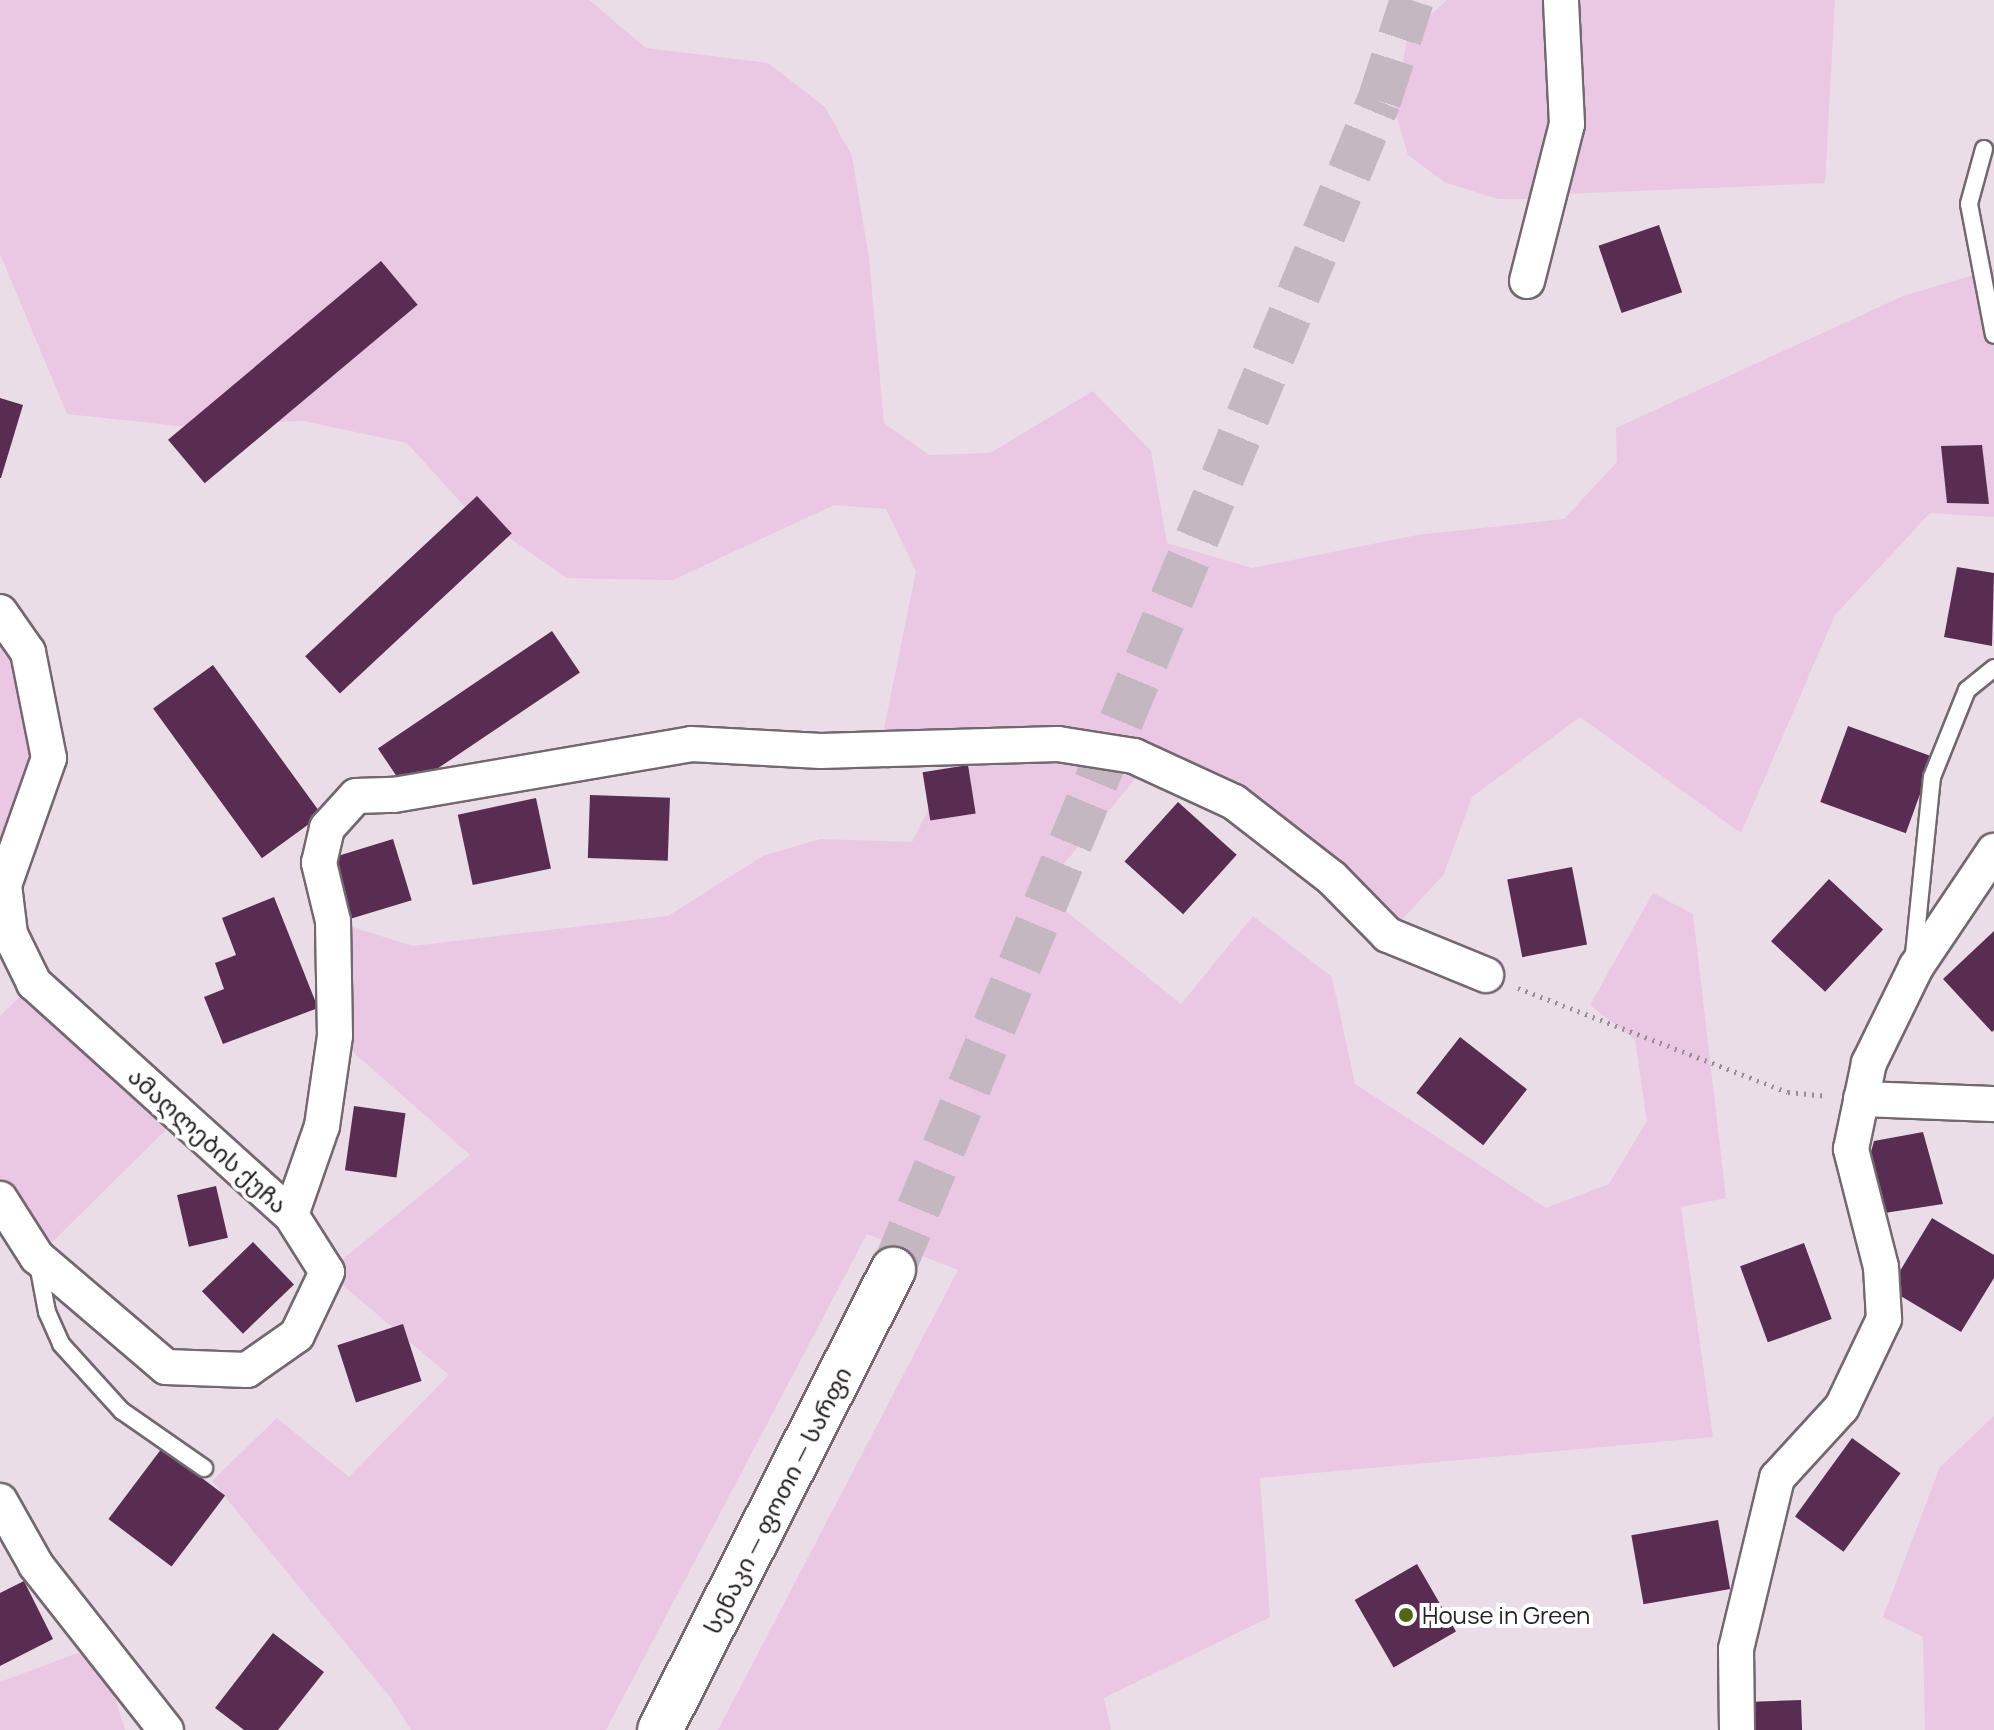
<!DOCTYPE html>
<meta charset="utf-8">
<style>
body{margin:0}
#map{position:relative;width:1994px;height:1730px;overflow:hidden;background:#ebdde8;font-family:Manrope,"Noto Sans Georgian",sans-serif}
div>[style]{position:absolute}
.green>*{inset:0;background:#eac7e2}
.building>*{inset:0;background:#592d52;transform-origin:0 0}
.highway-tunnel>*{height:44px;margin-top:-22px;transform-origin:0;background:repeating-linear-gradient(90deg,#c4b7c1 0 44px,transparent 0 66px)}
.path>*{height:5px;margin-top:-2.5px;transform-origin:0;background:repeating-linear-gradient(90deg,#978d95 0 2px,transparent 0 8px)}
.roads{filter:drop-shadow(2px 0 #736770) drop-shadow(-2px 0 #736770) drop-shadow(0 2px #736770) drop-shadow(0 -2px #736770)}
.lane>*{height:16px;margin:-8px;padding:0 8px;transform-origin:8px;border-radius:8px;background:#fff}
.street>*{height:34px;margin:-17px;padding:0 17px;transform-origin:17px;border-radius:17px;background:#fff}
.highway>*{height:44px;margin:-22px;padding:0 22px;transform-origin:22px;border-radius:22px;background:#fff}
.dots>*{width:22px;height:22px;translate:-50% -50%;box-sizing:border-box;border:4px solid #fff;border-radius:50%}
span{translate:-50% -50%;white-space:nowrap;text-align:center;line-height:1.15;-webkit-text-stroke:8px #fff;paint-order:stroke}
.street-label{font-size:24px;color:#262125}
.poi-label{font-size:24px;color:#262125}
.left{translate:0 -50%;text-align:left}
</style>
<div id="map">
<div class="green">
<i style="clip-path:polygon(0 0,589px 0,646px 48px,768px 63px,825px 107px,852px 156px,869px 258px,884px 423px,929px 455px,990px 453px,1093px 391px,1151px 451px,1167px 543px,1252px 568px,1417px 535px,1564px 519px,1617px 462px,1616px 428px,1903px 296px,1994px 269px,1994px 517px,1930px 513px,1835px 615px,1741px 833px,1580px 717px,1472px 797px,1444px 874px,1388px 935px,1332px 878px,1134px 756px,880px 748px,916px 571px,886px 509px,834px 505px,673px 580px,567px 578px,465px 507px,407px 443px,304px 421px,179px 426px,67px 414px,0 254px)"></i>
<i style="clip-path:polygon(1447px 0,1561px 0,1549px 199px,1498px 199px,1444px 182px,1408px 155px,1394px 108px,1408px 35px)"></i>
<i style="clip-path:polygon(1580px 0,1835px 0,1825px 183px,1564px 194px,1577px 114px)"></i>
<i style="clip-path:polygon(0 612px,49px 758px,0 883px)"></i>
<i style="clip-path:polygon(1049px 760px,1137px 777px,1041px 891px,1181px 1004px,1253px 916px,1332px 977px,1355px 1084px,1546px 1208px,1609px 1184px,1647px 1121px,1635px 1040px,1590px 1005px,1653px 893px,1693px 914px,1726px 1198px,1681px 1207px,1713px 1437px,1260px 1478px,1270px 1617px,1104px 1698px,1111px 1730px,718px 1730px,958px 1270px,867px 1234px,606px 1730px,411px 1730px,390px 1697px,212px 1481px,277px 1418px,349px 1477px,449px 1375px,327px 1272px,470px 1155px,335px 1036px,333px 921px,413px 946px,668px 916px,763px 856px,820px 839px,912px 842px,949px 769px)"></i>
<i style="clip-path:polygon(34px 983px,181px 1115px,37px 1257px,0 1199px,0 1016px)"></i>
<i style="clip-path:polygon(1994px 1416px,1994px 1730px,1925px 1730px,1923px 1637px,1883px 1617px,1940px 1467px)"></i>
<i style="clip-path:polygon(99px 1645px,125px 1730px,0 1730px,0 1682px)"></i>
</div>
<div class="building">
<i style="left:1659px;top:225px;width:71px;height:64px;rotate:71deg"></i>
<i style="left:381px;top:261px;width:57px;height:278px;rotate:50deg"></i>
<i style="clip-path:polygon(0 398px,23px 405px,1px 478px,0 478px)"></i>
<i style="clip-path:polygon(1982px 445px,1989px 504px,1947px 503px,1941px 446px)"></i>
<i style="left:477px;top:496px;width:51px;height:235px;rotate:47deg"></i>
<i style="clip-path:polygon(1957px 567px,1994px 573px,1992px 646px,1944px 637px)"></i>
<i style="left:552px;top:631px;width:50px;height:210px;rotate:56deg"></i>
<i style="left:213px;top:665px;width:185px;height:74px;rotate:54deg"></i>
<i style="left:1848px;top:726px;width:91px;height:81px;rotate:20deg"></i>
<i style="left:968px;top:765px;width:49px;height:46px;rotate:81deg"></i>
<i style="left:590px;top:795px;width:80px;height:63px;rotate:2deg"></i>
<i style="left:536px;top:798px;width:72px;height:80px;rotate:78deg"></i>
<i style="left:1178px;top:802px;width:79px;height:80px;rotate:42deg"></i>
<i style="left:393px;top:839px;width:64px;height:63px;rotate:73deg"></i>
<i style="left:1572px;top:867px;width:79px;height:66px;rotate:79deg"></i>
<i style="left:1829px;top:879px;width:74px;height:85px;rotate:43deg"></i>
<i style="clip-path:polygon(274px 897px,318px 1008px,223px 1044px,204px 997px,224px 989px,215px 963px,236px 955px,222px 918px)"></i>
<i style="clip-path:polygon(1994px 931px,1994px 1030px,1992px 1032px,1943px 979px)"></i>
<i style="left:1460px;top:1037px;width:85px;height:71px;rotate:38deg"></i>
<i style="left:354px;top:1106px;width:52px;height:65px;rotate:8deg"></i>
<i style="clip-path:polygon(1923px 1132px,1943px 1204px,1878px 1214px,1866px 1170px,1874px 1141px)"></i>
<i style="left:216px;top:1186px;width:53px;height:40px;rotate:77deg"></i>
<i style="clip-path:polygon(1932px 1218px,1994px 1255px,1994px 1278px,1961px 1332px,1889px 1289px)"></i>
<i style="left:253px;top:1242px;width:59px;height:71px;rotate:46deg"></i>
<i style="left:1804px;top:1243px;width:81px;height:68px;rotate:70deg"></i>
<i style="left:403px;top:1324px;width:60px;height:69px;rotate:72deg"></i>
<i style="left:1852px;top:1438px;width:60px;height:97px;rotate:36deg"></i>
<i style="left:162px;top:1448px;width:79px;height:89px;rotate:37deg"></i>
<i style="left:1718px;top:1520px;width:70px;height:88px;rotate:80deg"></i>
<i style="left:1417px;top:1564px;width:78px;height:72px;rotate:60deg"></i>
<i style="clip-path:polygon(24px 1581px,53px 1639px,0 1666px,0 1593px)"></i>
<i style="clip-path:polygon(273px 1633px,324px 1672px,278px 1730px,244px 1730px,215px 1708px)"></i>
<i style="left:1801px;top:1700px;width:30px;height:47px;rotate:88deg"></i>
</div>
<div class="highway-tunnel">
<i style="left:893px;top:1270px;width:1266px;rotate:-67.43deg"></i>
<i style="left:1379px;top:101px;width:106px;rotate:-71.9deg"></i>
</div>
<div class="path">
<i style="left:1518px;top:988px;width:289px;rotate:21.1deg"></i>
<i style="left:1788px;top:1092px;width:40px;rotate:5.7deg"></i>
</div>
<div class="roads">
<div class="lane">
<i style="left:1984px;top:149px;width:57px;rotate:105.3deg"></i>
<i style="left:1969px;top:204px;width:133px;rotate:79.2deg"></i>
<i style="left:1914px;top:954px;width:178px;rotate:-84.2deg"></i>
<i style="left:1932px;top:777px;width:94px;rotate:-68.1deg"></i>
<i style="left:1967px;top:690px;width:35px;rotate:-39deg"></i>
<i style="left:38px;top:1264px;width:49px;rotate:79.4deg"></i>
<i style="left:47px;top:1312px;width:35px;rotate:66deg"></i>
<i style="left:61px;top:1344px;width:91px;rotate:47.7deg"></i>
<i style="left:122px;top:1411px;width:100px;rotate:34.8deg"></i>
</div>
<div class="street">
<i style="left:1527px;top:281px;width:162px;rotate:-75.7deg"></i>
<i style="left:1567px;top:124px;width:124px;rotate:-92.8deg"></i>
<i style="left:0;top:612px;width:49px;rotate:55deg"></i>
<i style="left:28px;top:652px;width:108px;rotate:78.8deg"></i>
<i style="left:49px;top:758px;width:135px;rotate:109.5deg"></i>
<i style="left:4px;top:885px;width:49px;rotate:83deg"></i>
<i style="left:10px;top:934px;width:55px;rotate:63.9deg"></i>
<i style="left:34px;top:983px;width:346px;rotate:42.1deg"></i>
<i style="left:291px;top:1215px;width:67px;rotate:57.7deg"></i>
<i style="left:327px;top:1272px;width:70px;rotate:115.5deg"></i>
<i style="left:297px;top:1335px;width:61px;rotate:145deg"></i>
<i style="left:247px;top:1370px;width:81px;rotate:-177.9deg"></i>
<i style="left:166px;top:1367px;width:170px;rotate:-139.5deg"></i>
<i style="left:37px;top:1257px;width:69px;rotate:-122.5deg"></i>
<i style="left:1861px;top:1099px;width:133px;rotate:2.2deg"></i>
<i style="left:291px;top:1215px;width:94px;rotate:-70.8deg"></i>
<i style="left:322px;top:1126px;width:91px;rotate:-81.8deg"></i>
<i style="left:335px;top:1036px;width:115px;rotate:-91deg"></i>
<i style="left:333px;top:921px;width:60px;rotate:-103.6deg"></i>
<i style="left:319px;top:863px;width:36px;rotate:-77deg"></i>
<i style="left:327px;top:828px;width:43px;rotate:-47.8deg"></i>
<i style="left:356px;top:796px;width:38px;rotate:-2deg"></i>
<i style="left:394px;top:795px;width:301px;rotate:-9.7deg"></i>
<i style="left:691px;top:744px;width:130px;rotate:3.1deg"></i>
<i style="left:821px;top:751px;width:237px;rotate:-1.7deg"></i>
<i style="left:1058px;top:744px;width:77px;rotate:9deg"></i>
<i style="left:1134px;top:756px;width:110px;rotate:24.7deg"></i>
<i style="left:1234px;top:802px;width:124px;rotate:37.8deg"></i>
<i style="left:1332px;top:878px;width:80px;rotate:45.5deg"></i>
<i style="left:1388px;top:935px;width:106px;rotate:22.2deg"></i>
<i style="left:0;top:1501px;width:73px;rotate:60.6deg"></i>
<i style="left:36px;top:1565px;width:210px;rotate:51.8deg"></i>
<i style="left:1737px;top:1730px;width:81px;rotate:-90.7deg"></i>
<i style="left:1736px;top:1649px;width:176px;rotate:-76.5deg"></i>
<i style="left:1777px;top:1478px;width:96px;rotate:-47.5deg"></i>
<i style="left:1842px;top:1407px;width:98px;rotate:-64.5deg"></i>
<i style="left:1884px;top:1319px;width:52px;rotate:-93.3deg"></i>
<i style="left:1881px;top:1267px;width:122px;rotate:-104.3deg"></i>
<i style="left:1851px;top:1149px;width:88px;rotate:-78.2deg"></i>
<i style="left:1869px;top:1063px;width:107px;rotate:-63.9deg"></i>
<i style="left:1916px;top:967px;width:140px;rotate:-56.1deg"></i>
</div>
<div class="highway">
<i style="left:660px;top:1730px;width:516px;rotate:-63.14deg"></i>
</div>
</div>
<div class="dots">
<i style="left:1406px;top:1615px;background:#516613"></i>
</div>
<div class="street-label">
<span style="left:208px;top:1140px;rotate:42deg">ამაღლების ქუჩა</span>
<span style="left:777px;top:1500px;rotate:-63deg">სენაკი — ფოთი — სარფი</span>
</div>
<div class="poi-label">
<span class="left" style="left:1422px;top:1615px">House in Green</span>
</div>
</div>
